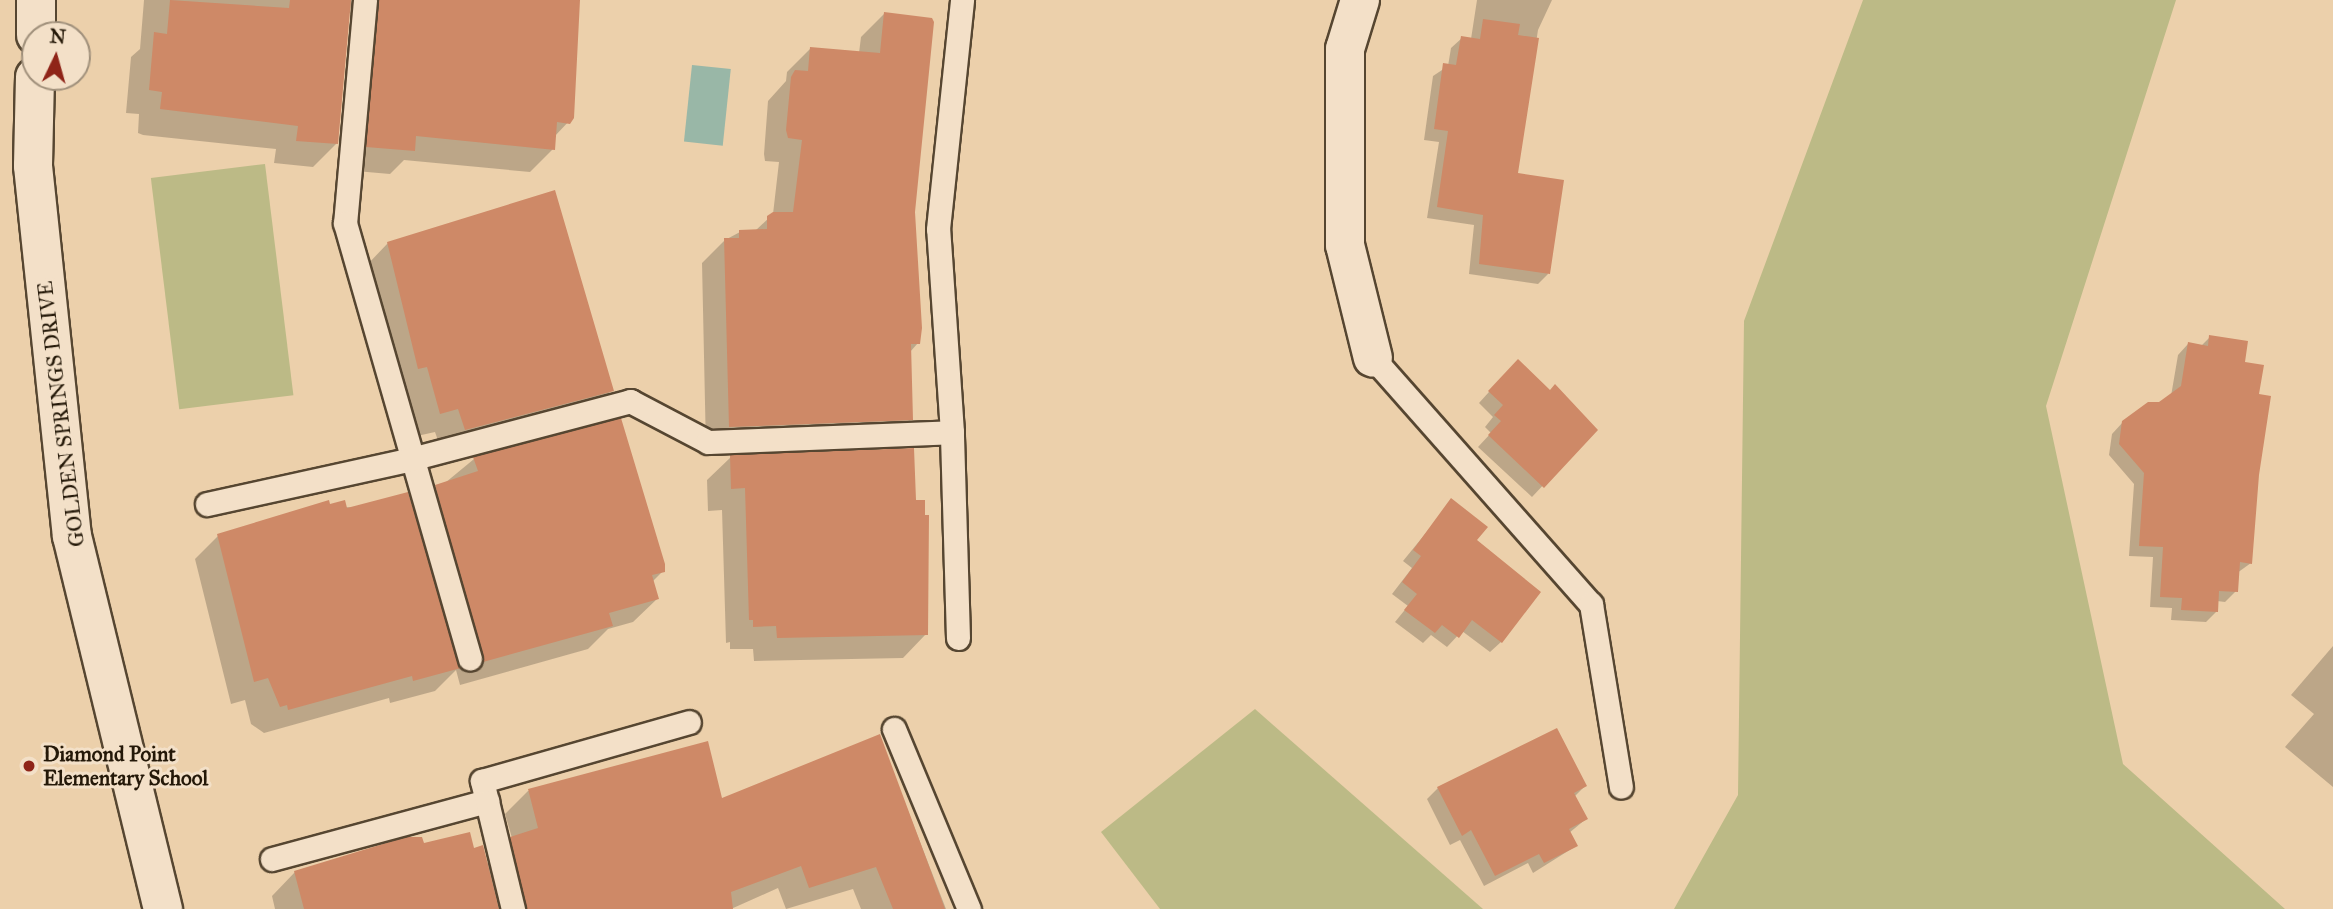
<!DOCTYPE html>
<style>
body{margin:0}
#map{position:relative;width:2333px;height:909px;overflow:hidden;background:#ecd0ab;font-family:"IM FELL Great Primer",serif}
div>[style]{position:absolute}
.green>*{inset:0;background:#bcba86;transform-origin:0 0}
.water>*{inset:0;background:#99b7a7;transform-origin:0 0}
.shadow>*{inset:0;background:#0003}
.building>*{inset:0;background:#ce8967}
.roads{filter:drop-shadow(2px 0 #564631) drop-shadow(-2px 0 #564631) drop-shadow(0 2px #564631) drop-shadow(0 -2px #564631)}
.service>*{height:23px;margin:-11.5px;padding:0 11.5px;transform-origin:11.5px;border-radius:11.5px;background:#f3e0c8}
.minor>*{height:38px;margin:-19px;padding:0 19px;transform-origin:19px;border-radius:19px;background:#f3e0c8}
.secondary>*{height:38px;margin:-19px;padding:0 19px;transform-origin:19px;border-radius:19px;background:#f3e0c8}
.dots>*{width:19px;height:19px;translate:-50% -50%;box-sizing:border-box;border:4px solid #f3e0c8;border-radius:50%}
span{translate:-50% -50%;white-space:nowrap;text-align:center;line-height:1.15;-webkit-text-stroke:6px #f3e0c8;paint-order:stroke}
.street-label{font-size:21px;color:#241808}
.poi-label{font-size:21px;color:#241808;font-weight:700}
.left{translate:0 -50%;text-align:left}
.north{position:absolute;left:21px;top:21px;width:70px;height:70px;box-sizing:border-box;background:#f3e0c8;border:2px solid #a0907b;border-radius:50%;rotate:5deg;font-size:19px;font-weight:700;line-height:28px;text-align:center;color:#241808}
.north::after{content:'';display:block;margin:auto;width:24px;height:32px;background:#8f2418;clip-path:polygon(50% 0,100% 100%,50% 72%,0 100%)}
</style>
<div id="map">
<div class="green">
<i style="clip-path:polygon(1863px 0,2176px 0,2046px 406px,2123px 764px,2285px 909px,1674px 909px,1738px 795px,1744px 321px)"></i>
<i style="left:265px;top:164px;width:233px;height:115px;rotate:83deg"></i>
<i style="clip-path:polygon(1255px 709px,1483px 909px,1160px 909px,1101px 832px)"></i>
</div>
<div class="water">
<i style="left:692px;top:65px;width:39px;height:77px;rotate:6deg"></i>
</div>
<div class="shadow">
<i style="clip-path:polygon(144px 0,579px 0,572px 118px,554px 137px,553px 149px,530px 172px,404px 160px,390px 174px,344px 170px,355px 17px,348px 12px,336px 144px,313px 167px,274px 163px,276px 149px,143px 135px,138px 133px,139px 114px,126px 113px,131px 57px,140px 49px)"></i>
<i style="clip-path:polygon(1477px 0,1552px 0,1538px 30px,1516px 174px,1548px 274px,1538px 284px,1469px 274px,1474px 225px,1427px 218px,1439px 142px,1424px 140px,1433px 76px,1448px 66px,1451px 48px,1462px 38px,1471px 39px)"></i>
<i style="clip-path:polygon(884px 14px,914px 212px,918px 343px,910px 352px,912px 419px,888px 442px,706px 450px,702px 263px,725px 240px,740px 232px,755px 231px,773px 214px,779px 162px,765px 161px,764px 154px,768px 101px,786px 81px,787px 72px,810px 49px,859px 53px,861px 37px)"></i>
<i style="clip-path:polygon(388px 243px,612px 390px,589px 413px,442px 452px,435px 432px,417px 436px,365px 267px)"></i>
<i style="clip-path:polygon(2210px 337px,2243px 364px,2257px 395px,2251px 563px,2237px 573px,2236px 591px,2225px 602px,2217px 601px,2217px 611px,2206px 622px,2171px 620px,2172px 608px,2150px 607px,2153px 557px,2129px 556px,2134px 484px,2109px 455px,2112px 434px,2123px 422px,2171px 396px,2178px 355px,2188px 344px,2201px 346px)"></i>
<i style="clip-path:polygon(1507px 372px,1595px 430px,1532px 497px,1478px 447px,1491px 433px,1485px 427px,1493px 417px,1479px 403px)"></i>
<i style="clip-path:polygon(731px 457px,915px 502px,926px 634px,903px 658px,754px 661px,753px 649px,730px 649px,730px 642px,726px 643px,722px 510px,708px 511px,707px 480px)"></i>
<i style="clip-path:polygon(474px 459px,663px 571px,652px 582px,657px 599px,633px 622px,608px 629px,588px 649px,460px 685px,456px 670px,435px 691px,390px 703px,389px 698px,264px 733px,251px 724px,245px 700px,231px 704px,195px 559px,218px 536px,328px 506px,411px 511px)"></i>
<i style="clip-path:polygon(1452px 501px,1475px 541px,1501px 642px,1490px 652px,1462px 631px,1447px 647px,1431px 635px,1423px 643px,1395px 622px,1408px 606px,1392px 594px,1412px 568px,1403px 561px)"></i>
<i style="clip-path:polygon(2333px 646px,2333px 787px,2285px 747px,2314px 714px,2291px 695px)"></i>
<i style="clip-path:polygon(1557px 730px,1585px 786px,1574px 797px,1586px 819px,1569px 833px,1576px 846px,1533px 873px,1528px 863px,1484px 886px,1460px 840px,1450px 845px,1427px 799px,1438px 788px)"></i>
<i style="clip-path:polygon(879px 736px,946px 909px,861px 909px,853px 889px,786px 909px,778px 888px,731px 909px,275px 909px,272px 896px,295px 872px,422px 846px,473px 850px,486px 864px,512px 838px,505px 814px,528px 791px,721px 800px)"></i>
</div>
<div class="building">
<i style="clip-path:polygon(170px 0,289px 8px,290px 0,351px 0,338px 144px,296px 141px,298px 126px,160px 109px,162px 92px,149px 90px,154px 32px,167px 34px)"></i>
<i style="clip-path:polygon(379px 0,580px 0,574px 118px,570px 124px,557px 122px,555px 150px,416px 136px,415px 151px,366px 147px)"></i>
<i style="clip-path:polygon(884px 12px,932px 18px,934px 22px,915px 212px,922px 328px,920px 344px,911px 344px,913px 420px,729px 427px,724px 238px,739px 238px,739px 230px,767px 229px,767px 216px,773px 212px,793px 212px,802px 140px,788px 138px,786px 130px,791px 77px,795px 70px,808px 71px,810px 47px,880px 53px)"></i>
<i style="clip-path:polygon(1483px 19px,1520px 24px,1518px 35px,1539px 38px,1518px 173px,1564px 180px,1550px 274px,1479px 264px,1483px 215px,1437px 207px,1448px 131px,1434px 129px,1443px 63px,1456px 65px,1461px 36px,1480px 39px)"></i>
<i style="clip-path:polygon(555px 190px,614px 391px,465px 430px,458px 409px,440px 414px,427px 367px,418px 369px,387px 242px)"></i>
<i style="clip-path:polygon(2209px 335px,2248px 341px,2245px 362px,2264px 365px,2259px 394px,2271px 396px,2259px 475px,2252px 564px,2240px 562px,2238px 592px,2219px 591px,2218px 612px,2181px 610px,2182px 598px,2160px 597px,2163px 547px,2139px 546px,2144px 473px,2119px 444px,2122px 421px,2148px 402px,2159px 402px,2181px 386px,2188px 342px,2208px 346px)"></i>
<i style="clip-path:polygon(1518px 359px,1550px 390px,1555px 384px,1598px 430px,1544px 488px,1488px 435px,1501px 421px,1494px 415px,1503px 405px,1488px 391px)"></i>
<i style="clip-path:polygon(621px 418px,665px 564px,665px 572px,652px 575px,659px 599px,609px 613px,613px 626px,483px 662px,435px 485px,478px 471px,473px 457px)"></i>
<i style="clip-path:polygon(914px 448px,916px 500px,925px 500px,925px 515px,929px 515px,928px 635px,777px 638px,776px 626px,753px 627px,753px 620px,749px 620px,745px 488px,731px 489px,730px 455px)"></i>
<i style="clip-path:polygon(408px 492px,461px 668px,413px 681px,412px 676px,288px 710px,287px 705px,280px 707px,268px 678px,254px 682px,217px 534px,329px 500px,330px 504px,345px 500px,347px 508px)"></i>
<i style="clip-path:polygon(1451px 498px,1488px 527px,1477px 540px,1541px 592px,1502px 643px,1472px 620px,1459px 638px,1442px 625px,1435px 633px,1404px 610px,1417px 594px,1402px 582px,1421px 556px,1413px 550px)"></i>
<i style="clip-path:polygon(1557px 728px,1587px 786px,1574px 793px,1588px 819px,1569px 829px,1578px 846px,1544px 863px,1539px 854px,1495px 876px,1471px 830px,1462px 836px,1437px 787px)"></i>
<i style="clip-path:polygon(880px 734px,945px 909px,893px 909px,876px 867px,809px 888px,801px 866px,731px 892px,733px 909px,527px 909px,510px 837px,538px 828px,528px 789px,708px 741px,722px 798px)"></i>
<i style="clip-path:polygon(470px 832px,474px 848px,483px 845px,499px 909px,304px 909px,294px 871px,406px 837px,422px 837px,424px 843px)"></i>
</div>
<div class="roads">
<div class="service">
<i style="left:365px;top:0;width:224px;rotate:95.1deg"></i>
<i style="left:345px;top:223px;width:453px;rotate:74deg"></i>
<i style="left:1373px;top:358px;width:329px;rotate:48.5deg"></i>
<i style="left:1591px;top:604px;width:185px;rotate:80.7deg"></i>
<i style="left:207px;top:504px;width:209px;rotate:-12.4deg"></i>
<i style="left:411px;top:459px;width:227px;rotate:-14.8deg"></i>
<i style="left:630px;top:401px;width:88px;rotate:27.7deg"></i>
<i style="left:708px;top:442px;width:244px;rotate:-2.3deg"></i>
<i style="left:958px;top:638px;width:206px;rotate:-91.7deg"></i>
<i style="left:952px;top:432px;width:203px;rotate:-93.9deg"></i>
<i style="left:938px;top:229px;width:230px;rotate:-84deg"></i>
<i style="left:894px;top:729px;width:195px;rotate:67.4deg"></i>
<i style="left:272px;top:859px;width:223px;rotate:-15.1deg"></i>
<i style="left:513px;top:909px;width:132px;rotate:-103.6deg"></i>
<i style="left:482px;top:781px;width:215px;rotate:-15.9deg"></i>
</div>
<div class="minor">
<i style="left:1360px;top:0;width:51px;rotate:107deg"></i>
<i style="left:1345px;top:49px;width:196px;rotate:90deg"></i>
<i style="left:1345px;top:245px;width:116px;rotate:76.1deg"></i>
</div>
<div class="secondary">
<i style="left:36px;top:35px;width:35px;rotate:-90deg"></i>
<i style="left:35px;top:77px;width:89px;rotate:91.3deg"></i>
<i style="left:33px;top:166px;width:372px;rotate:84deg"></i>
<i style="left:72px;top:536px;width:384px;rotate:76.3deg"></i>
</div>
</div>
<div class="dots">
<i style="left:29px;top:766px;background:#8f2418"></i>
</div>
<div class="street-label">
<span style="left:61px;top:414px;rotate:-97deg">GOLDEN SPRINGS DRIVE</span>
</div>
<div class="poi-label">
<span class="left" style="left:43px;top:766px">Diamond Point<br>Elementary School</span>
</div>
<div class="north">N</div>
</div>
